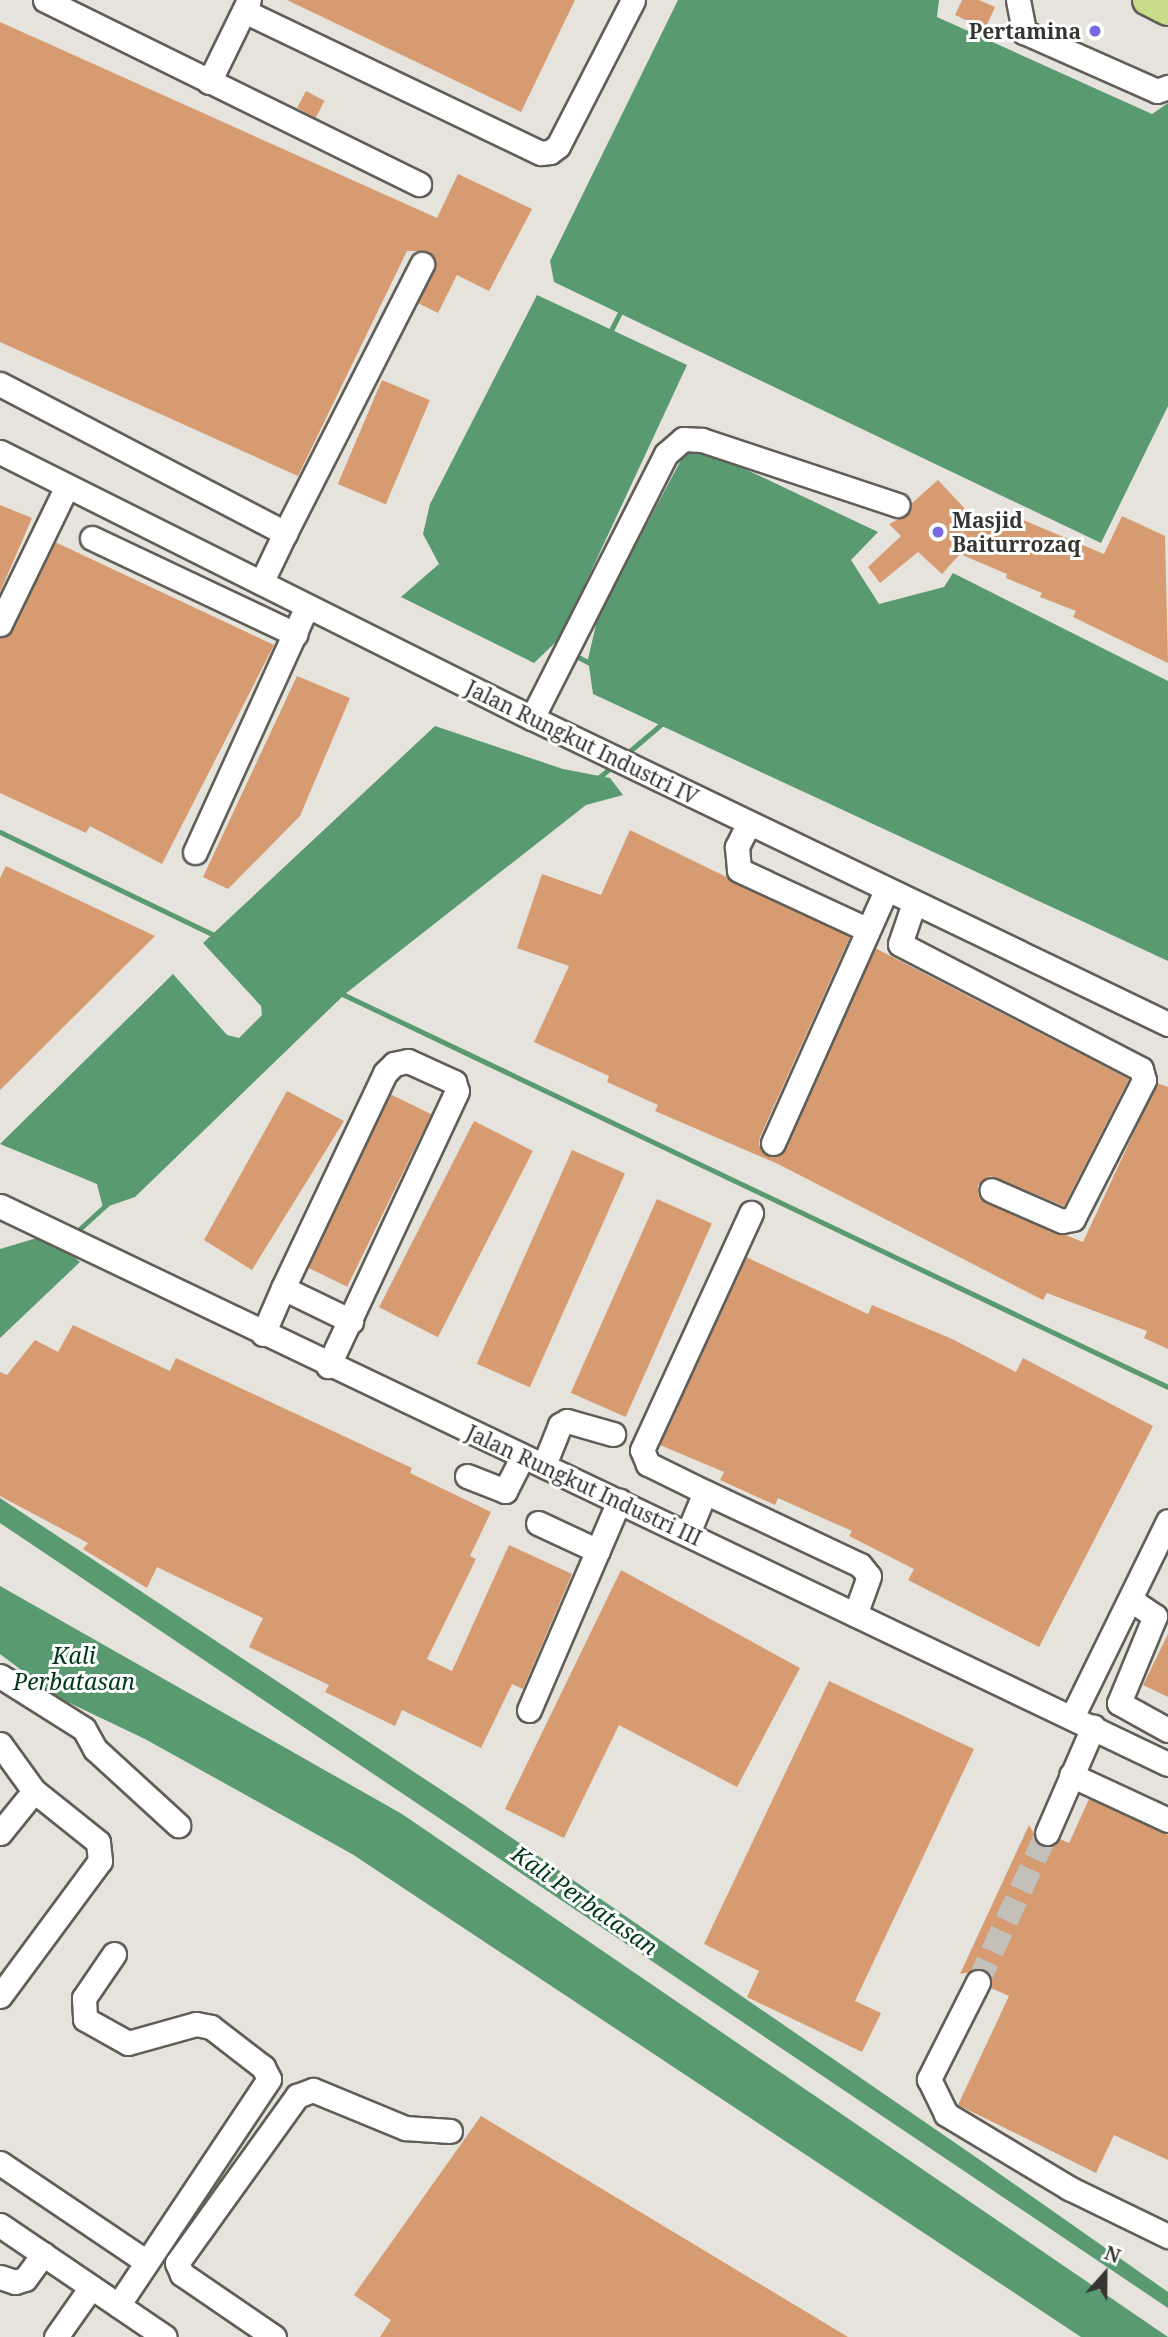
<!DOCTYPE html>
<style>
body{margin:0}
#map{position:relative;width:1168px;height:2337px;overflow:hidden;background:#e6e3dc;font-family:"Noto Serif",serif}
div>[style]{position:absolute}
.water>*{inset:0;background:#599a71}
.stream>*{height:5px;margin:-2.5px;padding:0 2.5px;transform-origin:2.5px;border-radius:2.5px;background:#599a71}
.building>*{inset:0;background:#d69b70;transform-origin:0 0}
.minor-tunnel>*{height:23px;margin-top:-11.5px;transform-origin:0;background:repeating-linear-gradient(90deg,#c3c0ba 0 23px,transparent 0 34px)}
.roads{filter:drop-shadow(2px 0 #615e58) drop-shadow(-2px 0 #615e58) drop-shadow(0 2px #615e58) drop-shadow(0 -2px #615e58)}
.minor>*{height:23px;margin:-11.5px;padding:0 11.5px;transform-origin:11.5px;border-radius:11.5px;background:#fff}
.major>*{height:30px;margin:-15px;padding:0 15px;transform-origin:15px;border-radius:15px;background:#c9dd89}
.dots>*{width:19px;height:19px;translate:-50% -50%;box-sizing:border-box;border:4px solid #fff;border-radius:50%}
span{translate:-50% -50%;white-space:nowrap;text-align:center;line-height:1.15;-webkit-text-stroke:6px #fff;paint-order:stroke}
.poi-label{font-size:21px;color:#363532;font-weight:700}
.right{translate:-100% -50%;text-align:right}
.left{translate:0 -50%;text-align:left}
.street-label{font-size:21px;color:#363532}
.water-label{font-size:23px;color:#01381d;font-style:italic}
.north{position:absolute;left:1070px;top:2239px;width:70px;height:70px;-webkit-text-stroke:5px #fff;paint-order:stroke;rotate:21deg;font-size:19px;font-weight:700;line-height:28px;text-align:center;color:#363532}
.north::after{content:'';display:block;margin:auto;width:24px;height:32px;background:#363532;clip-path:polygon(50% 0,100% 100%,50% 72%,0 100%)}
</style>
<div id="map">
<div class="water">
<i style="clip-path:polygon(678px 0,939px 0,937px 17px,1152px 114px,1168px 103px,1168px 406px,1101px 543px,554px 282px,550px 261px)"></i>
<i style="clip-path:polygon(537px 295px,687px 365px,560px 638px,534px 663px,401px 597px,439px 564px,423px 534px,430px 504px)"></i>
<i style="clip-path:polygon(690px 443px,878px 532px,851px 560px,879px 604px,944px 587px,953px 573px,1168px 681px,1168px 961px,593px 694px,588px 659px,598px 616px)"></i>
<i style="clip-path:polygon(435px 726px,563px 769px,610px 778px,623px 795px,586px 805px,345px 994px,135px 1197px,103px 1208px,97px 1184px,0 1144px,173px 974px,227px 1035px,239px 1038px,262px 1015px,261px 1006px,203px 943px)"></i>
<i style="clip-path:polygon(47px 1235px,80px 1262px,0 1338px,0 1249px)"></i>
<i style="clip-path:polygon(0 1498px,464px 1805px,980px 2160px,1168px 2292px,1168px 2308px,0 1523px)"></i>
<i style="clip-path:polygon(0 1586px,402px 1814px,1168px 2337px,1081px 2337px,352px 1854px,145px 1739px,57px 1697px,0 1654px)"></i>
</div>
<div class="stream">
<i style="left:609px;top:334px;width:28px;rotate:-63deg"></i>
<i style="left:572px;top:654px;width:25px;rotate:27deg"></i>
<i style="left:625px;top:755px;width:52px;rotate:-40.4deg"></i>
<i style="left:596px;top:780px;width:25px;rotate:-40deg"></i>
<i style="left:0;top:832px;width:242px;rotate:25.7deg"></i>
<i style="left:338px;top:992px;width:919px;rotate:25.45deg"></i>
<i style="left:73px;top:1235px;width:46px;rotate:-42.4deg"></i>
</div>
<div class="building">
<i style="clip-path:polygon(287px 0,575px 0,521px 112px)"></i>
<i style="clip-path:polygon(962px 0,979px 0,995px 7px,985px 29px,955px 15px)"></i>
<i style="clip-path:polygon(0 22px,437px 218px,458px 174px,532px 209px,489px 291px,457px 275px,438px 313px,418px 303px,434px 270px,434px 257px,428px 251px,407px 251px,298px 476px,0 342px)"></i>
<i style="left:306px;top:91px;width:21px;height:19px;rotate:28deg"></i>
<i style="left:382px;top:380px;width:52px;height:113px;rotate:23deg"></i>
<i style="clip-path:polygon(938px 480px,983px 528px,987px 520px,999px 525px,1004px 512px,1104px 554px,1122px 516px,1165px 536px,1168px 663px,1073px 617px,1076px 611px,1040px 597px,1042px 593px,1006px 578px,1007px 574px,960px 554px,942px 574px,918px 552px,880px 583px,868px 567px,901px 536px,889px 524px,907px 515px,911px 504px)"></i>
<i style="clip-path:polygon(0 505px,32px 518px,0 592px)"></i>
<i style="clip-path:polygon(55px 542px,274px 645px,162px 864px,90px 826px,86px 833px,0 793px,0 638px,13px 630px)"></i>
<i style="clip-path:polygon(297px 676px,350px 698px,300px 816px,228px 889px,203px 877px)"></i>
<i style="clip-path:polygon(630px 830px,850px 937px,760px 1137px,759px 1145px,767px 1155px,775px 1157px,786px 1149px,875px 948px,1129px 1079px,1064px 1206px,990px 1176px,978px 1185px,979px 1198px,985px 1203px,1083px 1242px,1157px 1083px,1168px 1087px,1168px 1349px,1144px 1338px,1147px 1331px,1047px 1293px,1043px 1300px,778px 1164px,655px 1111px,658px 1105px,607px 1082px,609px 1076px,534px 1042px,569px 966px,517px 948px,542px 874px,601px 895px)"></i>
<i style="clip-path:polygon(6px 866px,155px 936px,0 1090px,0 878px)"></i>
<i style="clip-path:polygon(287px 1091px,344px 1121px,252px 1270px,204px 1240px)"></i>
<i style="left:390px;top:1094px;width:46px;height:192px;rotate:26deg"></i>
<i style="left:474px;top:1121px;width:66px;height:209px;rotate:27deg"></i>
<i style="left:572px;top:1150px;width:58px;height:234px;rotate:24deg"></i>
<i style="left:657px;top:1199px;width:60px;height:212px;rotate:24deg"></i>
<i style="clip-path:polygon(746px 1257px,868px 1314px,872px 1305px,952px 1339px,1016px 1372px,1023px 1358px,1153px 1426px,1039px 1647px,908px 1580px,914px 1569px,849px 1536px,852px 1531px,778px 1498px,775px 1505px,720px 1480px,724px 1472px,660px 1445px)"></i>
<i style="clip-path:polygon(73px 1325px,170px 1371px,176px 1358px,412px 1468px,410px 1473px,491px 1512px,470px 1556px,476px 1559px,427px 1659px,452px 1671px,509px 1545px,572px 1574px,523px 1689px,512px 1684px,481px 1748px,402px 1710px,395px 1726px,325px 1692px,329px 1685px,249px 1647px,263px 1618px,157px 1567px,147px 1588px,83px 1549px,88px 1543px,0 1496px,0 1372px,7px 1375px,35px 1340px,58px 1352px)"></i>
<i style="clip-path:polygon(621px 1570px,800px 1668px,737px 1787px,619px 1725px,564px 1838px,505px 1809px)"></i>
<i style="clip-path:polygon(1168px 1634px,1168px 1697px,1143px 1685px)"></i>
<i style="clip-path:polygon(829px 1681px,974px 1749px,855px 2001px,881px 2013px,862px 2052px,747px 1997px,759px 1971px,704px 1944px)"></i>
<i style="clip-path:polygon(1089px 1799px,1168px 1835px,1168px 2160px,1114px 2135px,1096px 2173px,958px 2105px,1009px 1996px,991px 1988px,990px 1975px,984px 1969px,960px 1974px,1029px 1825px,1041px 1845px,1049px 1847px,1060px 1839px,1069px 1843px)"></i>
<i style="clip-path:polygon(481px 2116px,848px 2337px,380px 2337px,391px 2320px,354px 2295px)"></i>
</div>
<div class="minor-tunnel">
<i style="left:978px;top:1982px;width:164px;rotate:-65.2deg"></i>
</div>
<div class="roads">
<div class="minor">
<i style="left:45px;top:0;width:417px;rotate:26.2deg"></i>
<i style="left:1018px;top:0;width:33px;rotate:79deg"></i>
<i style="left:1024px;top:32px;width:145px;rotate:23.9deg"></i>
<i style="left:1157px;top:91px;width:12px;rotate:-20deg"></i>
<i style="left:244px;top:11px;width:329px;rotate:25.6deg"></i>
<i style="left:541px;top:153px;width:9px;rotate:-6deg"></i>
<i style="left:550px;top:152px;width:10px;rotate:-37deg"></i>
<i style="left:558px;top:146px;width:164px;rotate:-62.8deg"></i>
<i style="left:209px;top:82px;width:91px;rotate:-64deg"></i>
<i style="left:0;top:384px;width:322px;rotate:27.6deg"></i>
<i style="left:285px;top:533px;width:55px;rotate:115.6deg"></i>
<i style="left:0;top:452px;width:595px;rotate:26.57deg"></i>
<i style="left:532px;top:718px;width:706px;rotate:25.69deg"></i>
<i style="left:285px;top:533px;width:302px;rotate:-63deg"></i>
<i style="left:92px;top:538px;width:225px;rotate:25.3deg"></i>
<i style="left:0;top:624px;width:153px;rotate:-64.1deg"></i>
<i style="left:532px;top:718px;width:296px;rotate:-63.1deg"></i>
<i style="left:666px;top:454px;width:23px;rotate:-41deg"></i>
<i style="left:683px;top:439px;width:19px;rotate:3deg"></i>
<i style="left:702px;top:440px;width:206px;rotate:18.4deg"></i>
<i style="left:749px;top:823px;width:27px;rotate:117deg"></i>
<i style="left:737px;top:847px;width:23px;rotate:85deg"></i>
<i style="left:739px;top:870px;width:142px;rotate:24.9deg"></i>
<i style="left:195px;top:852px;width:270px;rotate:-65.5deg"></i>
<i style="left:914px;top:903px;width:43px;rotate:108.9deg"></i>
<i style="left:900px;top:944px;width:271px;rotate:27.4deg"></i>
<i style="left:1141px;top:1069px;width:11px;rotate:75deg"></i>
<i style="left:1144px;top:1080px;width:156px;rotate:117.1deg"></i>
<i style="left:1073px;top:1219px;width:11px;rotate:170deg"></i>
<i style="left:1062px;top:1221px;width:77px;rotate:-156.4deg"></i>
<i style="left:773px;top:1143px;width:277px;rotate:-65.9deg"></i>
<i style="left:0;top:1206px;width:1294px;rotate:25.54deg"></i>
<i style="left:283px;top:1288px;width:238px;rotate:-64.6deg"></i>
<i style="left:385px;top:1073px;width:13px;rotate:-45deg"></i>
<i style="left:394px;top:1064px;width:14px;rotate:-12deg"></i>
<i style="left:408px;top:1061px;width:51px;rotate:24.5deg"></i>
<i style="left:454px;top:1082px;width:9px;rotate:72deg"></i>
<i style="left:457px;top:1091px;width:304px;rotate:115.1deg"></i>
<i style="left:263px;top:1334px;width:50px;rotate:-66.5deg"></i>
<i style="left:283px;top:1288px;width:76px;rotate:25.9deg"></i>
<i style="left:544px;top:1465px;width:43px;rotate:-68.2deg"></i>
<i style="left:560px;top:1425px;width:8px;rotate:-30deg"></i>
<i style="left:567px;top:1421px;width:48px;rotate:15.8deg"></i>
<i style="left:467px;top:1476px;width:41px;rotate:21.5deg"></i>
<i style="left:505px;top:1491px;width:39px;rotate:-63deg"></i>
<i style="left:705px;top:1492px;width:64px;rotate:-153.8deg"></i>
<i style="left:648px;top:1464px;width:15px;rotate:-113deg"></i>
<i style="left:642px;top:1450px;width:261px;rotate:-65.3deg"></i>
<i style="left:538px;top:1523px;width:66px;rotate:25deg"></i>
<i style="left:688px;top:1533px;width:44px;rotate:-67.5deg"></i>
<i style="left:705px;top:1492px;width:171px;rotate:25.2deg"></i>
<i style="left:860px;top:1565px;width:14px;rotate:51deg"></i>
<i style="left:869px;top:1576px;width:41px;rotate:109.7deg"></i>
<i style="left:1131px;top:1600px;width:29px;rotate:34deg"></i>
<i style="left:1155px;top:1616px;width:94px;rotate:112.5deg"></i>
<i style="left:1119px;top:1703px;width:56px;rotate:28.9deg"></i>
<i style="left:0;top:1676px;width:99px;rotate:32.2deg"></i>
<i style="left:84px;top:1729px;width:23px;rotate:61deg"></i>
<i style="left:95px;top:1749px;width:113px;rotate:42.5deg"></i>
<i style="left:529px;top:1710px;width:228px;rotate:-66.7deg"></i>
<i style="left:1072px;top:1717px;width:218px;rotate:-63.9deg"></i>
<i style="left:0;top:1744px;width:58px;rotate:54.1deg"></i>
<i style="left:34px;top:1791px;width:54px;rotate:129deg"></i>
<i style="left:1071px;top:1775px;width:107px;rotate:24.9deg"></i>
<i style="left:1047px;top:1833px;width:116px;rotate:-66.5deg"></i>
<i style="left:114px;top:1954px;width:53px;rotate:124.3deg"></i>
<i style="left:84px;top:1998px;width:21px;rotate:87deg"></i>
<i style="left:85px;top:2019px;width:49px;rotate:29.2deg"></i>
<i style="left:128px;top:2043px;width:71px;rotate:-15.6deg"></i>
<i style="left:196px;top:2024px;width:15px;rotate:11deg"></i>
<i style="left:211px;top:2027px;width:66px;rotate:37.6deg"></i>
<i style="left:263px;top:2067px;width:13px;rotate:63deg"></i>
<i style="left:269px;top:2079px;width:272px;rotate:123.7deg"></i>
<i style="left:978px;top:1982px;width:109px;rotate:116.8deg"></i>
<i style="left:929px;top:2079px;width:39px;rotate:64deg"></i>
<i style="left:946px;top:2114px;width:144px;rotate:31deg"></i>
<i style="left:1069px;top:2188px;width:110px;rotate:25.9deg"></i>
<i style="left:0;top:1996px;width:168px;rotate:-53.5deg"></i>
<i style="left:100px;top:1861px;width:19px;rotate:-96deg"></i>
<i style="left:98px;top:1842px;width:82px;rotate:-141.4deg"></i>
<i style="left:0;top:2163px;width:177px;rotate:34deg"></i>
<i style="left:0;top:2225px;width:199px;rotate:34.2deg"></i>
<i style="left:0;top:2277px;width:16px;rotate:18deg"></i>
<i style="left:15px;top:2282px;width:10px;rotate:-17deg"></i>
<i style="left:25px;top:2279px;width:31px;rotate:-54deg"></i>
<i style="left:56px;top:2337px;width:61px;rotate:-55deg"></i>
<i style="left:274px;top:2337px;width:112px;rotate:-145.6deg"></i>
<i style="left:182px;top:2274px;width:12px;rotate:-114deg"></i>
<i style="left:177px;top:2263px;width:206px;rotate:-54.3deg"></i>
<i style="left:297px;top:2096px;width:17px;rotate:-21deg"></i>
<i style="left:313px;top:2090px;width:100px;rotate:22.4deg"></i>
<i style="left:405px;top:2128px;width:45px;rotate:3.8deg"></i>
</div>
<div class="major">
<i style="left:1148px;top:0;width:22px;rotate:27deg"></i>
</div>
</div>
<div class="dots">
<i style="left:1095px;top:31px;background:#7769e4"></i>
<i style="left:938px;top:532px;background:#7769e4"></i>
</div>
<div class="poi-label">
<span class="right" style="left:1081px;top:31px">Pertamina</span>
<span class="left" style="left:952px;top:532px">Masjid<br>Baiturrozaq</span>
</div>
<div class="street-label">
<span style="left:582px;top:742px;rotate:26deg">Jalan Rungkut Industri IV</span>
<span style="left:584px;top:1485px;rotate:25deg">Jalan Rungkut Industri III</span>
</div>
<div class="water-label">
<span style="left:74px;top:1668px">Kali<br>Perbatasan</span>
<span style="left:585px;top:1900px;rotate:35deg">Kali Perbatasan</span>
</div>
<div class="north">N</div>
</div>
